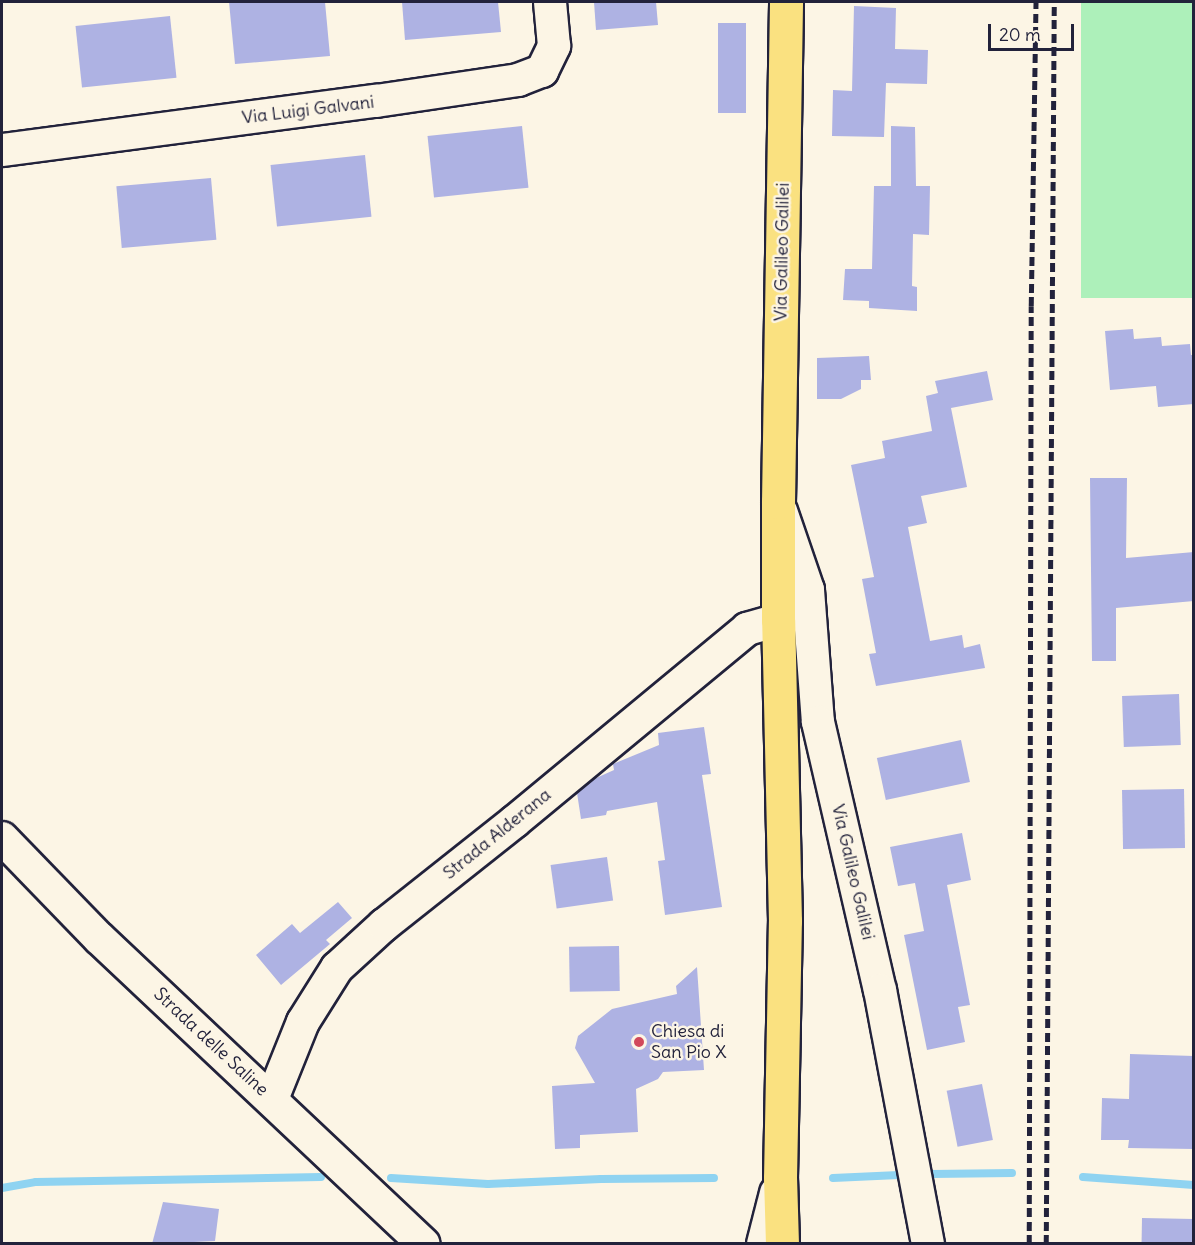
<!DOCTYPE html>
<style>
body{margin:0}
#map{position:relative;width:1195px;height:1245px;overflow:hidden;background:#fcf5e5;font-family:Delius,sans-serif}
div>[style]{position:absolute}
.green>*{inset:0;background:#adf0ba;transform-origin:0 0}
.stream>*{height:8px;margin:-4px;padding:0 4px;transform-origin:4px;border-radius:4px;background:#8fd3f1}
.building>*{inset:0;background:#aeb2e3;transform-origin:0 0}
.roads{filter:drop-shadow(2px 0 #22223b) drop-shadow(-2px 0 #22223b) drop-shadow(0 2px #22223b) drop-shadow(0 -2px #22223b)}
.minor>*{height:32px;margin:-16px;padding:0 16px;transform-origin:16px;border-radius:16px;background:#fcf5e5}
.major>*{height:33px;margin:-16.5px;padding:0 16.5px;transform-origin:16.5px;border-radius:16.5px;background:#fae180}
.rail>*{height:4.5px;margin-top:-2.25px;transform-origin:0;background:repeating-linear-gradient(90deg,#22223b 0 9px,transparent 0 13.5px)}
.dots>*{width:16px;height:16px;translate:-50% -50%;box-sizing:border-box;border:3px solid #fcf5e5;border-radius:50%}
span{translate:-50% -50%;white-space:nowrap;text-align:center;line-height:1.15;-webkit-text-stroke:5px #fcf5e5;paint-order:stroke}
.street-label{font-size:18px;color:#22223b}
.poi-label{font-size:18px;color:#22223b}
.left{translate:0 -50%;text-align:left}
.frame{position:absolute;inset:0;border:3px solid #22223b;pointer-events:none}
.scale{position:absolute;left:988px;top:24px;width:86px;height:27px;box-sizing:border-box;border:3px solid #22223b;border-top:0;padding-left:8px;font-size:18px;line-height:21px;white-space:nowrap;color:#22223b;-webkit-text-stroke:4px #fcf5e5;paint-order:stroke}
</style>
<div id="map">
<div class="green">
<i style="left:1081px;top:2px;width:112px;height:296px"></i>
</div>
<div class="stream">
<i style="left:932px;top:1174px;width:80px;rotate:-0.7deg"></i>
<i style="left:1083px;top:1177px;width:111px;rotate:4.1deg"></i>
<i style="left:391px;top:1178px;width:97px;rotate:3.5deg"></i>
<i style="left:488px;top:1184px;width:113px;rotate:-2.5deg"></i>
<i style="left:601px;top:1179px;width:113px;rotate:-0.5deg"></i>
<i style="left:833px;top:1178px;width:66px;rotate:-2.6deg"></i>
<i style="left:2px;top:1188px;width:35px;rotate:-10deg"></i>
<i style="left:36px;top:1182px;width:285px;rotate:-1deg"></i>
</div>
<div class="building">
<i style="clip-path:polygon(229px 2px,325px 2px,330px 56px,235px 64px)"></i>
<i style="clip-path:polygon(402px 2px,498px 2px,501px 32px,405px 40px)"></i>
<i style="clip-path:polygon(594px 2px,656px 2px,658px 25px,596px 30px)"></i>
<i style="clip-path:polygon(854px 6px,896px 8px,895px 49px,928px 50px,927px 84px,886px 83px,884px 137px,832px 136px,833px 90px,852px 91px)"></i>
<i style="left:170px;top:16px;width:62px;height:95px;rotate:84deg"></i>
<i style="left:718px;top:23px;width:28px;height:90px"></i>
<i style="left:522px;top:126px;width:62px;height:95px;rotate:84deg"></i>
<i style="clip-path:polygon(891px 126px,915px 127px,916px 186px,930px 186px,929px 235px,913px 234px,912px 286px,917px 287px,917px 311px,869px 308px,869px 301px,843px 300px,845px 269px,872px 269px,874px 186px,891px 186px)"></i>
<i style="left:365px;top:155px;width:62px;height:95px;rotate:84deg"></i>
<i style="left:211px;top:178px;width:62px;height:95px;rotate:85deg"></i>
<i style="clip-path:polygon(1133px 329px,1134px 339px,1161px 337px,1162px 346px,1190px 344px,1191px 355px,1194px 355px,1194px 404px,1158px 407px,1156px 386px,1110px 390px,1105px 331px)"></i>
<i style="clip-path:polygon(869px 356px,871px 380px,861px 380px,861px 389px,841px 399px,817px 399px,817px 358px)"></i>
<i style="clip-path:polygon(987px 371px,993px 400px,951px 408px,967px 487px,921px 496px,927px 523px,908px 527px,930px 641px,962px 635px,964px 648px,980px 644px,985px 668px,876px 686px,869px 654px,876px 653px,862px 579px,874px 577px,851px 465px,885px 458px,882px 441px,932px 431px,926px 396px,938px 393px,935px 381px)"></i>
<i style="clip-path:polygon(1090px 478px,1127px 478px,1126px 558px,1194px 552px,1194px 601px,1116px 608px,1116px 661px,1092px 661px)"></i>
<i style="left:1179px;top:694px;width:51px;height:57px;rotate:88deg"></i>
<i style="clip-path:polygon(704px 727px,711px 774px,702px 775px,722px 907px,665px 915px,658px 861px,665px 860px,657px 802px,607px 811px,606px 815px,581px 819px,577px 793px,594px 779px,614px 770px,613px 764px,659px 745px,658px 733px)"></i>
<i style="left:961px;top:740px;width:43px;height:86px;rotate:78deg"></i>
<i style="left:1184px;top:789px;width:59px;height:62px;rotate:89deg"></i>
<i style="clip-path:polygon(962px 833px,971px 880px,947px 885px,970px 1005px,958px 1007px,965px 1042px,927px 1050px,904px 935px,924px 931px,915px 883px,898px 886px,890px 847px)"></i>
<i style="left:607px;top:857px;width:44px;height:57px;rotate:82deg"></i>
<i style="clip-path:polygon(338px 902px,352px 918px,326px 940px,330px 944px,281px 985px,256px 955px,292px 924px,300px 933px)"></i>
<i style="left:619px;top:946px;width:45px;height:50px;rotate:89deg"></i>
<i style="clip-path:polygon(697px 967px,704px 1070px,663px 1072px,658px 1079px,636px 1089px,638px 1132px,580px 1135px,580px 1148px,555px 1149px,552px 1086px,595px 1083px,575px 1048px,578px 1036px,612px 1009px,677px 994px,676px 986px)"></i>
<i style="clip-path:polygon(1130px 1054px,1194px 1056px,1194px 1149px,1128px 1148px,1129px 1140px,1101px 1140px,1102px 1098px,1129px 1099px)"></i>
<i style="left:982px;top:1084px;width:57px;height:36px;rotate:79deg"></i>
<i style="clip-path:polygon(163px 1202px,219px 1209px,215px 1241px,152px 1244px)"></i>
<i style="left:1142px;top:1218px;width:52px;height:26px;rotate:1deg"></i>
</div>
<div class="roads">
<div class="minor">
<i style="left:2px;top:150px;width:377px;rotate:-7.5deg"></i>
<i style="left:376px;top:101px;width:144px;rotate:-8.4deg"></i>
<i style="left:518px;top:80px;width:26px;rotate:-21deg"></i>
<i style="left:542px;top:71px;width:28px;rotate:-64deg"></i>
<i style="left:554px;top:46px;width:44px;rotate:-95.2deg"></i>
<i style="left:781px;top:511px;width:83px;rotate:71.1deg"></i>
<i style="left:808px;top:590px;width:132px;rotate:85.7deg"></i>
<i style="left:818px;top:722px;width:275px;rotate:77deg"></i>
<i style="left:880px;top:990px;width:258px;rotate:79.3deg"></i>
<i style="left:2px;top:838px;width:139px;rotate:45.9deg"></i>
<i style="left:99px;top:938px;width:446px;rotate:43.3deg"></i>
<i style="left:272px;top:1099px;width:83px;rotate:-68.1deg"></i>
<i style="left:303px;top:1022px;width:64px;rotate:-57.8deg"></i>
<i style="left:337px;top:968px;width:64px;rotate:-42.5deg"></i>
<i style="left:384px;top:925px;width:166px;rotate:-38.4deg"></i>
<i style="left:514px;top:822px;width:303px;rotate:-39.6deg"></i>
<i style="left:747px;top:629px;width:32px;rotate:-16deg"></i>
<i style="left:763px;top:1244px;width:53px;rotate:-75.7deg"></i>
</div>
<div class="major">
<i style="left:782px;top:1244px;width:66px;rotate:-91.7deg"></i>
<i style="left:780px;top:1178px;width:257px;rotate:-88.9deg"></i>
<i style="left:785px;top:921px;width:301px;rotate:-91.3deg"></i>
<i style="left:778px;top:620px;width:118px;rotate:-90deg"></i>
<i style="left:778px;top:502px;width:500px;rotate:-89.08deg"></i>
</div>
</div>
<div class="rail">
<i style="left:1029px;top:1244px;width:938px;rotate:-89.88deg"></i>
<i style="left:1031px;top:306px;width:304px;rotate:-89.1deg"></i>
<i style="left:1046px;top:1244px;width:1242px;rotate:-89.63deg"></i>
</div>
<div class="dots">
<i style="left:639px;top:1042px;background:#d1495b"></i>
</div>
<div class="street-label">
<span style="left:308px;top:110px;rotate:-7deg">Via Luigi Galvani</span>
<span style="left:782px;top:252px;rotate:-89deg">Via Galileo Galilei</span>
<span style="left:497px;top:834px;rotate:-39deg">Strada Alderana</span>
<span style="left:853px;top:872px;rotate:77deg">Via Galileo Galilei</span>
<span style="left:211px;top:1042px;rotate:43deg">Strada delle Saline</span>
</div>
<div class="poi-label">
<span class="left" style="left:651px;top:1042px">Chiesa di<br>San Pio X</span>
</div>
<div class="frame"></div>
<div class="scale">20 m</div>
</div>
